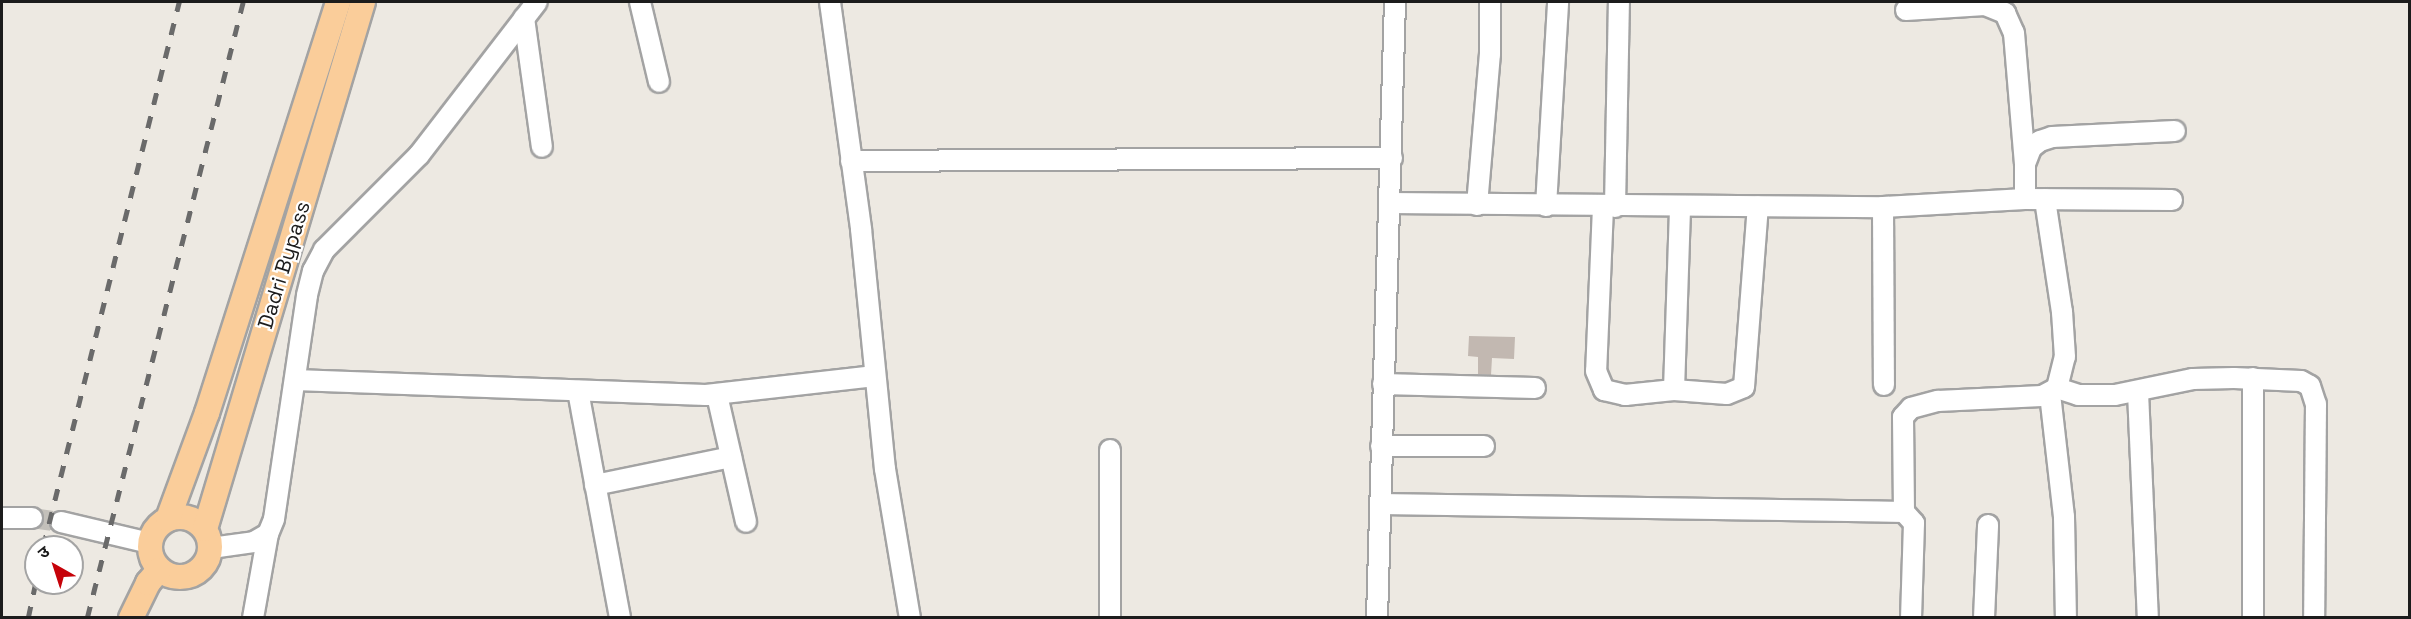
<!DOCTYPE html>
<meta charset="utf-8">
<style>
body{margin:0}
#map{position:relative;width:2411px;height:619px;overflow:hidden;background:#ede9e2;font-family:"Space Grotesk","Noto Sans Devanagari",sans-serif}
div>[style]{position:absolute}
.building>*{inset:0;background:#c2b8b1}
.minor-tunnel>*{height:20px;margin-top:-10px;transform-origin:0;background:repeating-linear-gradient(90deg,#c3c0ba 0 20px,transparent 0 30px)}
.roads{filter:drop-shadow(2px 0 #a3a3a3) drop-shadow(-2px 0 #a3a3a3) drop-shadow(0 2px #a3a3a3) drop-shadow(0 -2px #a3a3a3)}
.minor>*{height:20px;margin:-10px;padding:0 10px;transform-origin:10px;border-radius:10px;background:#fff}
.major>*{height:24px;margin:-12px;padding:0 12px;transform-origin:12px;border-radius:12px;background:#facd9a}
.major>.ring{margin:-12px;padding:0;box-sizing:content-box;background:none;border:24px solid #facd9a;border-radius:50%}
.rail>*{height:4.5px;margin-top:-2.25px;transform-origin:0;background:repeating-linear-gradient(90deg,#6a6a6a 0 12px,transparent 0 24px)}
span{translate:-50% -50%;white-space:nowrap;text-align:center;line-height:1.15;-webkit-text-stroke:4.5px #fff;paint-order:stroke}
.street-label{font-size:21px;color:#1c1c1c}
.frame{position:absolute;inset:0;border:3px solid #1c1c1c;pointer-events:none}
.north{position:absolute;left:24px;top:535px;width:60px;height:60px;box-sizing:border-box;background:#fff;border:2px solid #a4a4a4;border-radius:50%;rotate:321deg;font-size:16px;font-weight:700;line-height:24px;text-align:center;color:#1c1c1c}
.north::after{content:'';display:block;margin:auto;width:21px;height:27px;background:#c60209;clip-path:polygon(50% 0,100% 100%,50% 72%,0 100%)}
</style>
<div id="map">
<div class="building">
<i style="clip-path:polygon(1469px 336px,1515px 337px,1514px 359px,1492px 358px,1491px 375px,1478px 374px,1478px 357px,1468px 356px)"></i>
</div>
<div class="minor-tunnel">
<i style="left:32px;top:518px;width:29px;rotate:8deg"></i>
</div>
<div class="roads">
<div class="minor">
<i style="left:640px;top:2px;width:82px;rotate:76.6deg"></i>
<i style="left:830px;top:2px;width:229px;rotate:82.2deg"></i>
<i style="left:861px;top:229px;width:241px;rotate:84.3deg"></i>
<i style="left:885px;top:469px;width:151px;rotate:80.5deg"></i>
<i style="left:1906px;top:10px;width:79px;rotate:-3.6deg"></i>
<i style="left:1985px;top:5px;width:22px;rotate:22deg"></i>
<i style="left:2005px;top:13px;width:22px;rotate:66deg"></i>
<i style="left:2014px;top:33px;width:131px;rotate:85.2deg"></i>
<i style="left:524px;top:18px;width:130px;rotate:82.1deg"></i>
<i style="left:851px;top:161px;width:541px;rotate:-0.32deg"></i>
<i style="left:2025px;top:199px;width:35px;rotate:-90deg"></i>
<i style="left:2025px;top:164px;width:17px;rotate:-69deg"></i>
<i style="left:2031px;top:148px;width:11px;rotate:-38deg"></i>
<i style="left:2040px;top:141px;width:13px;rotate:-18deg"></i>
<i style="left:2052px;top:137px;width:123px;rotate:-2.8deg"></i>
<i style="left:1389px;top:203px;width:494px;rotate:0.5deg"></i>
<i style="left:1883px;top:207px;width:142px;rotate:-3.2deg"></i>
<i style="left:2025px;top:199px;width:147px;rotate:0.4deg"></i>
<i style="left:1477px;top:205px;width:152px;rotate:-85.1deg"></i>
<i style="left:1490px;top:54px;width:52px;rotate:-90deg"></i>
<i style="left:1546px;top:206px;width:204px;rotate:-86.6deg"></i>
<i style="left:1603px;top:207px;width:164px;rotate:92.4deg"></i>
<i style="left:1596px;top:371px;width:21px;rotate:67deg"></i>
<i style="left:1604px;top:390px;width:22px;rotate:13deg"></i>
<i style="left:1625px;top:395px;width:49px;rotate:-5.8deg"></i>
<i style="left:1674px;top:390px;width:53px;rotate:4.3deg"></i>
<i style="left:1727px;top:394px;width:18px;rotate:-22deg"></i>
<i style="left:1744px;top:387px;width:181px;rotate:-85.6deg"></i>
<i style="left:1615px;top:207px;width:205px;rotate:-88.9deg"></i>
<i style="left:1883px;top:207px;width:178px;rotate:89.7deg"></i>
<i style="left:2253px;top:378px;width:240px;rotate:90deg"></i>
<i style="left:295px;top:380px;width:411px;rotate:2.1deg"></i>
<i style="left:706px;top:395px;width:170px;rotate:-6.4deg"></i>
<i style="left:1383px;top:384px;width:152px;rotate:1.5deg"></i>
<i style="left:2057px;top:388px;width:22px;rotate:18deg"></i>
<i style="left:2078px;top:395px;width:37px"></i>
<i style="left:2115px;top:395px;width:80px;rotate:-11.6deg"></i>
<i style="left:2193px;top:379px;width:41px;rotate:-1.4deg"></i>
<i style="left:2234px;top:378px;width:67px;rotate:2.6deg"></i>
<i style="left:2301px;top:381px;width:10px;rotate:29deg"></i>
<i style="left:2310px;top:386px;width:19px;rotate:72deg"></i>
<i style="left:2316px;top:404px;width:214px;rotate:90.5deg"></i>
<i style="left:1674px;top:390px;width:184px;rotate:-88.1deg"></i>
<i style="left:578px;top:391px;width:231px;rotate:79.5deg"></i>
<i style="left:2138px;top:392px;width:226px;rotate:87.5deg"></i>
<i style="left:2050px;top:394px;width:124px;rotate:83.5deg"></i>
<i style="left:2064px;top:517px;width:101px;rotate:88.9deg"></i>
<i style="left:717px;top:395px;width:130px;rotate:77.1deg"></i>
<i style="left:1381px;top:446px;width:103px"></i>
<i style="left:595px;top:485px;width:139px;rotate:-11.6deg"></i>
<i style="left:1380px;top:504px;width:524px;rotate:0.87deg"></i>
<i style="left:1904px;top:512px;width:15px;rotate:48deg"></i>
<i style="left:1914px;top:523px;width:95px;rotate:91.8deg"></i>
<i style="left:1904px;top:512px;width:95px;rotate:-90.6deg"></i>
<i style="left:1903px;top:417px;width:12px;rotate:-48deg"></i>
<i style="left:1911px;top:408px;width:28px;rotate:-15deg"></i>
<i style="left:1938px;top:401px;width:104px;rotate:-2.8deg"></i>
<i style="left:2042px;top:396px;width:17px;rotate:-28deg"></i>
<i style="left:2057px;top:388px;width:32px;rotate:-76deg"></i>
<i style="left:2065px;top:357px;width:45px;rotate:-93.8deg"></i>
<i style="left:2062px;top:312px;width:114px;rotate:-98.6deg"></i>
<i style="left:2px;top:518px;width:30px"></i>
<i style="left:61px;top:522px;width:91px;rotate:13.3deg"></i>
<i style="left:211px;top:548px;width:43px;rotate:-7.9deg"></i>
<i style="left:254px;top:542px;width:16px;rotate:-30deg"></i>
<i style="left:268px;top:534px;width:16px;rotate:-68deg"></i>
<i style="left:274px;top:519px;width:226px;rotate:-81.6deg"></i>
<i style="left:307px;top:295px;width:25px;rotate:-76deg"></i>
<i style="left:313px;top:271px;width:24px;rotate:-62deg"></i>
<i style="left:324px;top:250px;width:134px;rotate:-45deg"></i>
<i style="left:419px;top:155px;width:193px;rotate:-52.4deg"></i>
<i style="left:253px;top:618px;width:85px;rotate:-79.9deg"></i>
<i style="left:1110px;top:618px;width:168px;rotate:-90deg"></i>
<i style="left:1377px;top:618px;width:616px;rotate:-88.33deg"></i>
<i style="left:1984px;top:618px;width:93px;rotate:-87.5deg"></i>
</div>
<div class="major">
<i class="ring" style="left:150px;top:517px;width:36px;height:36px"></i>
<i style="left:168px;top:519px;width:113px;rotate:-69.8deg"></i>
<i style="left:207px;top:413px;width:431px;rotate:-72.3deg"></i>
<i style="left:205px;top:529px;width:550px;rotate:-73.31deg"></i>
<i style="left:131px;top:618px;width:39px;rotate:-64deg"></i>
<i style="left:148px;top:583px;width:17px;rotate:-50deg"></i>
</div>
</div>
<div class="rail">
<i style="left:43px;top:547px;width:562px;rotate:-75.99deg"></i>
<i style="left:28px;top:618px;width:39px;rotate:-78deg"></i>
<i style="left:87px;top:618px;width:635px;rotate:-75.79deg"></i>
</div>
<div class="street-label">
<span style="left:284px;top:265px;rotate:-73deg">Dadri Bypass</span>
</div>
<div class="frame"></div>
<div class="north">उ</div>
</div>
